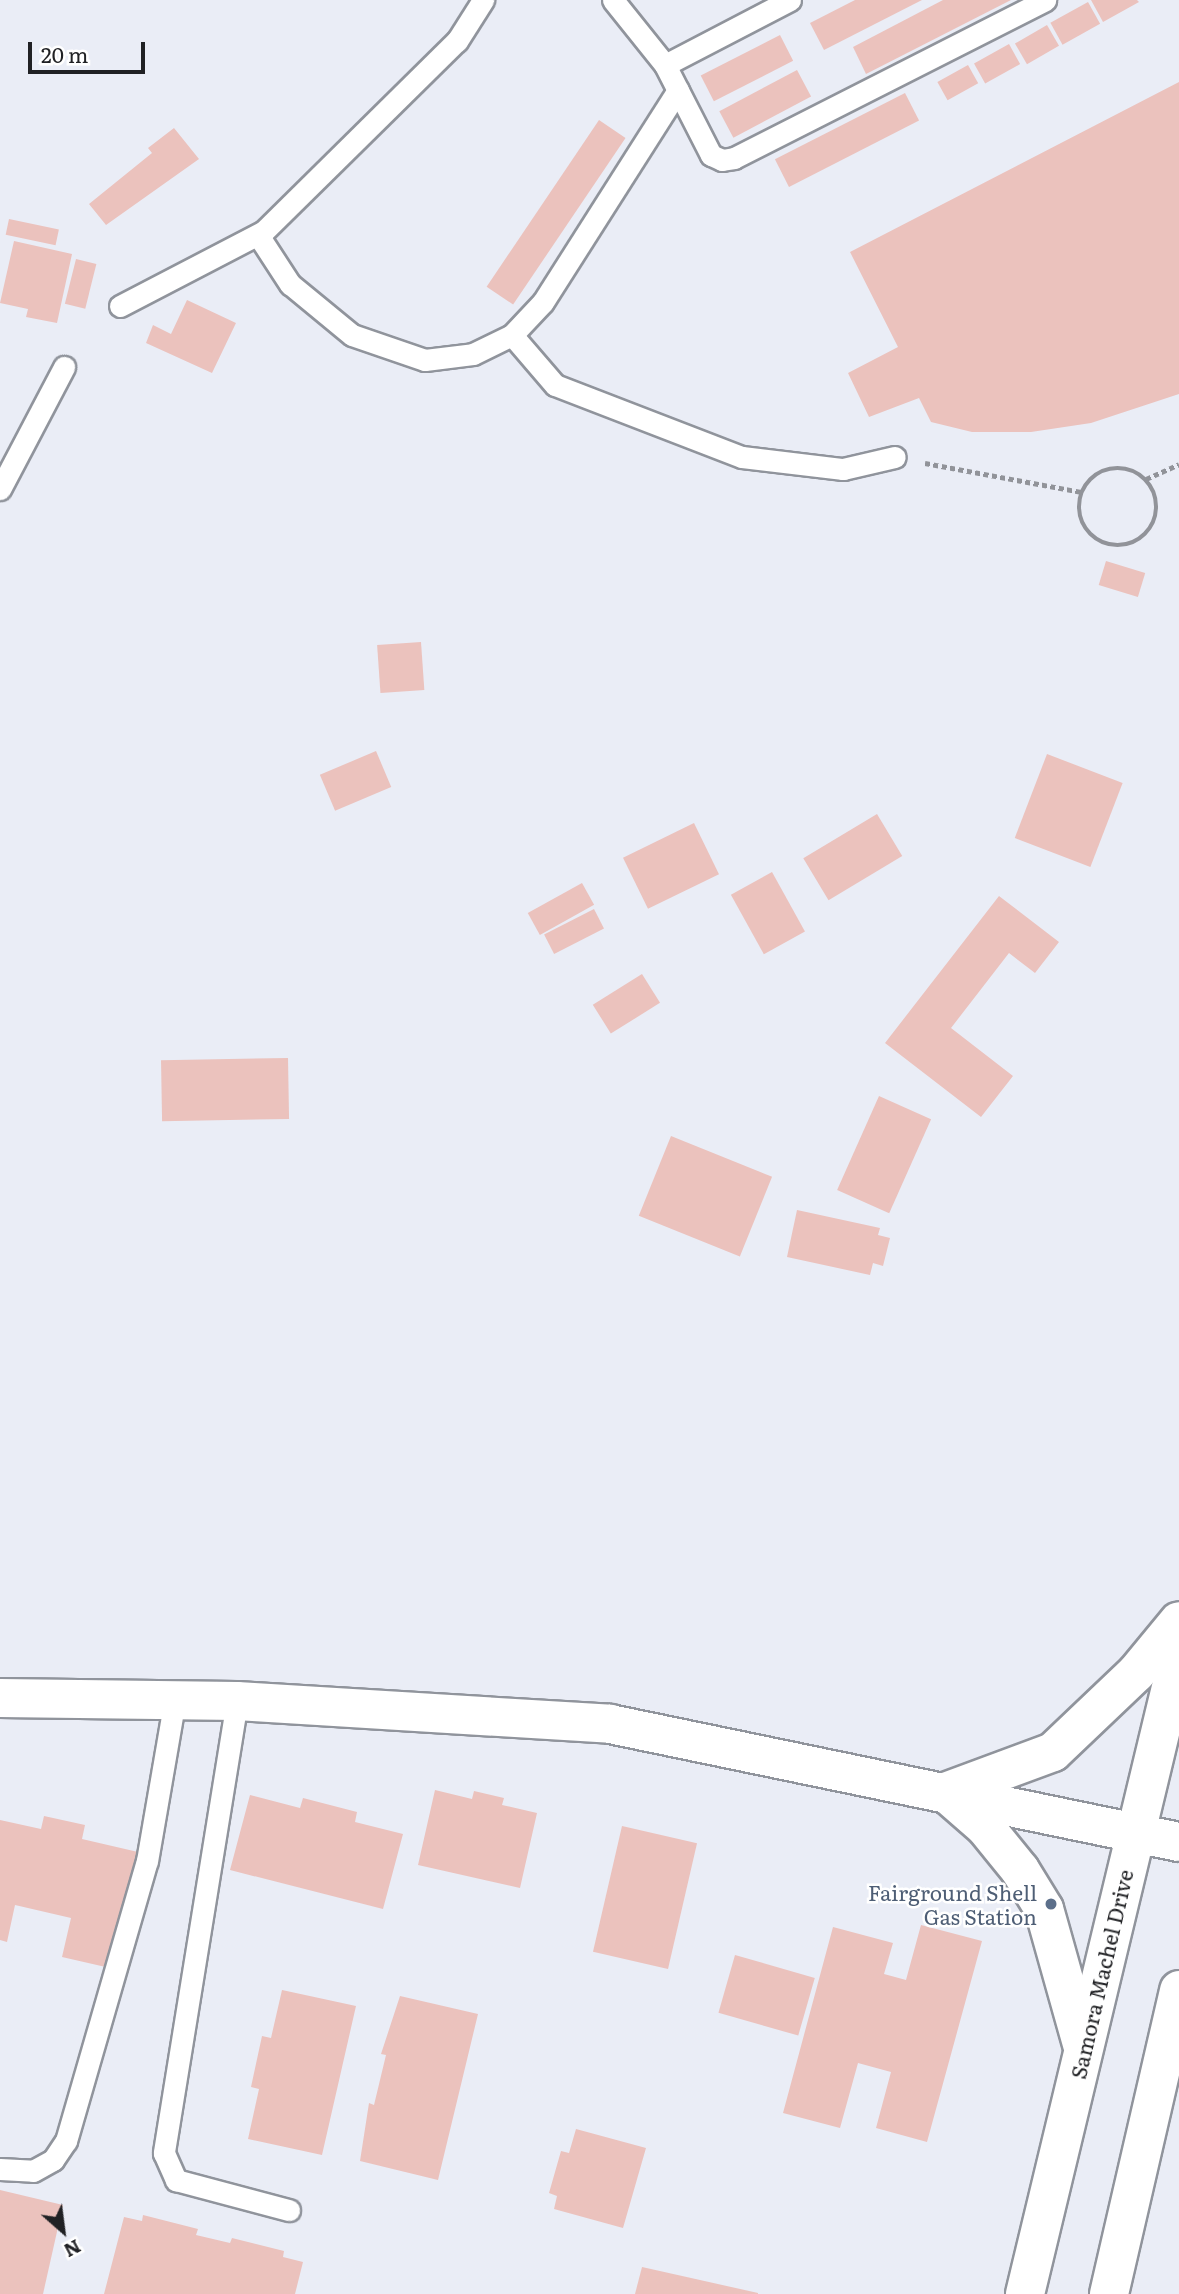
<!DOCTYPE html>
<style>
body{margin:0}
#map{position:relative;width:1179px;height:2294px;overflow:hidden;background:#eaedf6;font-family:Literata,serif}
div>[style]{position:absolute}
.building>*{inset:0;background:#ebc2bd;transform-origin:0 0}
.path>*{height:4.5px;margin-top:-2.25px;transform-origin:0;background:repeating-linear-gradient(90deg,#919399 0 5px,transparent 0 8.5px)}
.path>.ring{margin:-2.25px;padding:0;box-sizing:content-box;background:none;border:4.5px solid #919399;border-radius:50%}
.roads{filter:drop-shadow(2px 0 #90949c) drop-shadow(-2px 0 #90949c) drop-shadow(0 2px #90949c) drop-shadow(0 -2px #90949c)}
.service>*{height:21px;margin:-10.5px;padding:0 10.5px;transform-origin:10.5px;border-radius:10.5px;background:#fff}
.minor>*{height:38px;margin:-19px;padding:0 19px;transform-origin:19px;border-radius:19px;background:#fff}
.secondary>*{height:38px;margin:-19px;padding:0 19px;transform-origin:19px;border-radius:19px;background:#fff}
.dots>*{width:19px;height:19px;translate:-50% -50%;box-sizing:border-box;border:4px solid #fff;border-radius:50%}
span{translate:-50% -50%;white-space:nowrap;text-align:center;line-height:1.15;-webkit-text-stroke:5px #fff;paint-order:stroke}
.service-label{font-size:21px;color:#4e5e75}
.right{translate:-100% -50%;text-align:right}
.street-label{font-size:21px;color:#202124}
.north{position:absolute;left:28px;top:2196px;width:70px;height:70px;-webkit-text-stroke:5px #fff;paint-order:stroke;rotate:152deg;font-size:19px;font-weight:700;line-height:28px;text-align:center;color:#202124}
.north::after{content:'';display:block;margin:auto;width:24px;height:32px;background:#202124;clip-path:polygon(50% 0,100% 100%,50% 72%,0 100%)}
.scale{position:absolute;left:28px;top:42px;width:117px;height:32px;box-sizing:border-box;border:4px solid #202124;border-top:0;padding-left:9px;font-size:21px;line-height:24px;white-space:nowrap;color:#202124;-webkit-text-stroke:5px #fff;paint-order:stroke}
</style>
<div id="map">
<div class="building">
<i style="clip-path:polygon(855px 0,922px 0,824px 50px,810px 23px)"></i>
<i style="clip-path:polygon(943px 0,1011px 0,866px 74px,853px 47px)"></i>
<i style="clip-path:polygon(1091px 0,1137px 0,1139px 2px,1103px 22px)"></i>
<i style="left:1088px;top:2px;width:25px;height:43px;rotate:61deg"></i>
<i style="left:1047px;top:25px;width:24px;height:37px;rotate:60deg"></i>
<i style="left:780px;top:35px;width:29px;height:89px;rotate:63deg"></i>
<i style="left:1009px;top:44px;width:23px;height:40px;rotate:61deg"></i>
<i style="left:968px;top:65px;width:21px;height:35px;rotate:61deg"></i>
<i style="left:797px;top:70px;width:30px;height:88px;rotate:62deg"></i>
<i style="clip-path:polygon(1179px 82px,1179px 394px,1091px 423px,1031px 432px,972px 432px,931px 422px,919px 398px,869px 417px,848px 373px,898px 347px,850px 252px)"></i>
<i style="left:905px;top:93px;width:31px;height:146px;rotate:63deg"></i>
<i style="left:599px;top:120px;width:32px;height:201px;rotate:34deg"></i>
<i style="clip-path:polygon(174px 128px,199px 159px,106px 225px,89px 204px,152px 153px,148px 148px)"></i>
<i style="left:9px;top:219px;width:51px;height:16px;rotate:12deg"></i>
<i style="clip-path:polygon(14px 241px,72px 254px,57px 323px,26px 317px,28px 309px,0 303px)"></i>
<i style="left:76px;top:259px;width:21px;height:46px;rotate:14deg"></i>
<i style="clip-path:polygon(187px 300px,236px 323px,212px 373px,146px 343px,153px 325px,171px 334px)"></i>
<i style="left:1106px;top:561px;width:41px;height:25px;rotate:17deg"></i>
<i style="left:421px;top:642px;width:48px;height:44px;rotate:86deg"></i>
<i style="left:376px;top:751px;width:39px;height:61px;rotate:67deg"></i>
<i style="left:1047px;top:754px;width:81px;height:90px;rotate:21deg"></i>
<i style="left:877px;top:814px;width:49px;height:86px;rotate:59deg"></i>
<i style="left:694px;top:823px;width:57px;height:79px;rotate:64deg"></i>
<i style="left:772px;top:872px;width:68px;height:47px;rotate:61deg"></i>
<i style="left:582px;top:883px;width:25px;height:62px;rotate:61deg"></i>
<i style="clip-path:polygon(999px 896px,1059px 942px,1035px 973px,1009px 953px,951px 1028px,1013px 1076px,981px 1117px,885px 1043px)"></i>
<i style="left:594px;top:909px;width:22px;height:56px;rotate:63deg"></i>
<i style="left:642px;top:974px;width:34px;height:58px;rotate:58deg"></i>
<i style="left:288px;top:1058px;width:61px;height:127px;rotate:89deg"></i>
<i style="left:879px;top:1096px;width:57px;height:103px;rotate:24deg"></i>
<i style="left:671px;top:1136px;width:109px;height:86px;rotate:22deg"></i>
<i style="clip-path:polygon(797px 1210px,880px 1228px,878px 1235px,890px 1238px,883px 1266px,873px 1263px,870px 1275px,787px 1257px)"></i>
<i style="clip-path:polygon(435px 1790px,472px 1799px,474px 1791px,504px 1798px,502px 1805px,537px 1813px,520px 1888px,418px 1865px)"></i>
<i style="clip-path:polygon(250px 1795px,300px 1808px,303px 1798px,357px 1812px,355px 1822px,403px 1834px,383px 1909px,230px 1870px)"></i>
<i style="clip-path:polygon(44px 1816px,85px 1825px,82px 1839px,138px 1852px,110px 1968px,62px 1957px,71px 1918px,15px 1905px,7px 1942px,0 1940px,0 1820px,41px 1829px)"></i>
<i style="left:622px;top:1826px;width:77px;height:129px;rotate:13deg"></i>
<i style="clip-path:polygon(921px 1925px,982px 1941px,927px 2142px,876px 2128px,891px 2072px,858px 2063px,840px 2128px,783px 2113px,833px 1927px,893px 1943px,884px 1974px,906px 1980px)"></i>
<i style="left:735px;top:1955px;width:83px;height:60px;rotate:16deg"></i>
<i style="clip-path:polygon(282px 1990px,356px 2006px,322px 2155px,248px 2139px,259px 2089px,251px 2087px,262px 2036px,271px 2038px)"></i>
<i style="clip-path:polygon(400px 1996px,478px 2014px,438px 2180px,360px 2161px,369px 2103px,374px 2105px,386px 2055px,381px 2054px)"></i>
<i style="clip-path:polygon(576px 2129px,646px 2148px,623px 2228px,554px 2209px,557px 2196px,549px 2193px,561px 2151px,569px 2153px)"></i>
<i style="clip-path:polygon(0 2190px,63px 2205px,43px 2294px,0 2294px)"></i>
<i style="clip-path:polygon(143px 2215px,198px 2229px,196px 2235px,230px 2243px,232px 2238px,284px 2251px,283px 2257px,303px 2262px,295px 2294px,104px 2294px,124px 2217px,142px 2221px)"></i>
<i style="clip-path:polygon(642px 2267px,758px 2293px,758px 2294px,635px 2294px)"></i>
</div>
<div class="path">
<i style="left:925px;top:463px;width:160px;rotate:10.5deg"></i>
<i class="ring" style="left:1079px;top:468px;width:73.5px;height:73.5px"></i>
<i style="left:1146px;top:479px;width:36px;rotate:-24deg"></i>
</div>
<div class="roads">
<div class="service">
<i style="left:613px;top:0;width:83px;rotate:51.3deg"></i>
<i style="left:665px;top:65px;width:101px;rotate:62.9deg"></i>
<i style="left:711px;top:155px;width:12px;rotate:24deg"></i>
<i style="left:722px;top:160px;width:12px;rotate:-9deg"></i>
<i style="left:734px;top:158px;width:349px;rotate:-26.9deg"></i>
<i style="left:665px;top:65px;width:141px;rotate:-27.5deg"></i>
<i style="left:258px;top:235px;width:59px;rotate:56.9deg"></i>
<i style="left:290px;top:284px;width:80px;rotate:39.4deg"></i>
<i style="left:352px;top:335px;width:77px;rotate:18.9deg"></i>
<i style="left:425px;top:360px;width:48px;rotate:-7.1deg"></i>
<i style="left:473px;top:354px;width:43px;rotate:-26deg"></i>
<i style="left:512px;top:335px;width:45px;rotate:-46.8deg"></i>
<i style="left:543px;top:302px;width:251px;rotate:-57.5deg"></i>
<i style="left:120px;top:306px;width:162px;rotate:-27.5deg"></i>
<i style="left:264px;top:231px;width:271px;rotate:-44.6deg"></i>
<i style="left:457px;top:41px;width:49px;rotate:-57.6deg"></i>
<i style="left:512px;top:335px;width:66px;rotate:49.3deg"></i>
<i style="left:555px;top:385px;width:200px;rotate:21.1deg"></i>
<i style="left:742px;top:457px;width:102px;rotate:6.8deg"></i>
<i style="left:843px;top:469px;width:53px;rotate:-13deg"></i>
<i style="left:0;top:489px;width:138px;rotate:-62.3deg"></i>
<i style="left:237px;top:1701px;width:458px;rotate:99.2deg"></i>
<i style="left:164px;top:2153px;width:30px;rotate:66deg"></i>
<i style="left:176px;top:2180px;width:117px;rotate:14.9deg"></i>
<i style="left:0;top:2169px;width:33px;rotate:3deg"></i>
<i style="left:33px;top:2171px;width:23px;rotate:-29deg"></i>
<i style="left:53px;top:2160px;width:23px;rotate:-56deg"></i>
<i style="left:66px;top:2141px;width:291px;rotate:-73.9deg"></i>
<i style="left:147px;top:1861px;width:164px;rotate:-80.2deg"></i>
</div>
<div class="minor">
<i style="left:0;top:1698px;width:237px;rotate:0.7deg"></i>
<i style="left:237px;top:1701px;width:374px;rotate:3.5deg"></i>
<i style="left:610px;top:1724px;width:581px;rotate:11.72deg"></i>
</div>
<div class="secondary">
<i style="left:1082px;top:2044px;width:140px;rotate:-105.7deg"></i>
<i style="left:1044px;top:1909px;width:46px;rotate:-121.6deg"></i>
<i style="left:1020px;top:1870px;width:55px;rotate:-129.1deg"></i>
<i style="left:985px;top:1827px;width:53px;rotate:-138.8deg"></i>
<i style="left:945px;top:1792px;width:115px;rotate:-20.3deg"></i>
<i style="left:1053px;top:1752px;width:115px;rotate:-43.6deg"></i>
<i style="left:1136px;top:1673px;width:67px;rotate:-50.4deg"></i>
<i style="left:1025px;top:2294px;width:658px;rotate:-76.47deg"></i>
<i style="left:1109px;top:2294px;width:312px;rotate:-77deg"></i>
</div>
</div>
<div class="dots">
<i style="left:1051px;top:1904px;background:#5c6f8a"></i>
</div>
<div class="service-label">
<span class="right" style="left:1037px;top:1904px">Fairground Shell<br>Gas Station</span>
</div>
<div class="street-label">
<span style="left:1101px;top:1974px;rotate:-77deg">Samora Machel Drive</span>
</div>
<div class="north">N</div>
<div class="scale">20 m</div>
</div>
